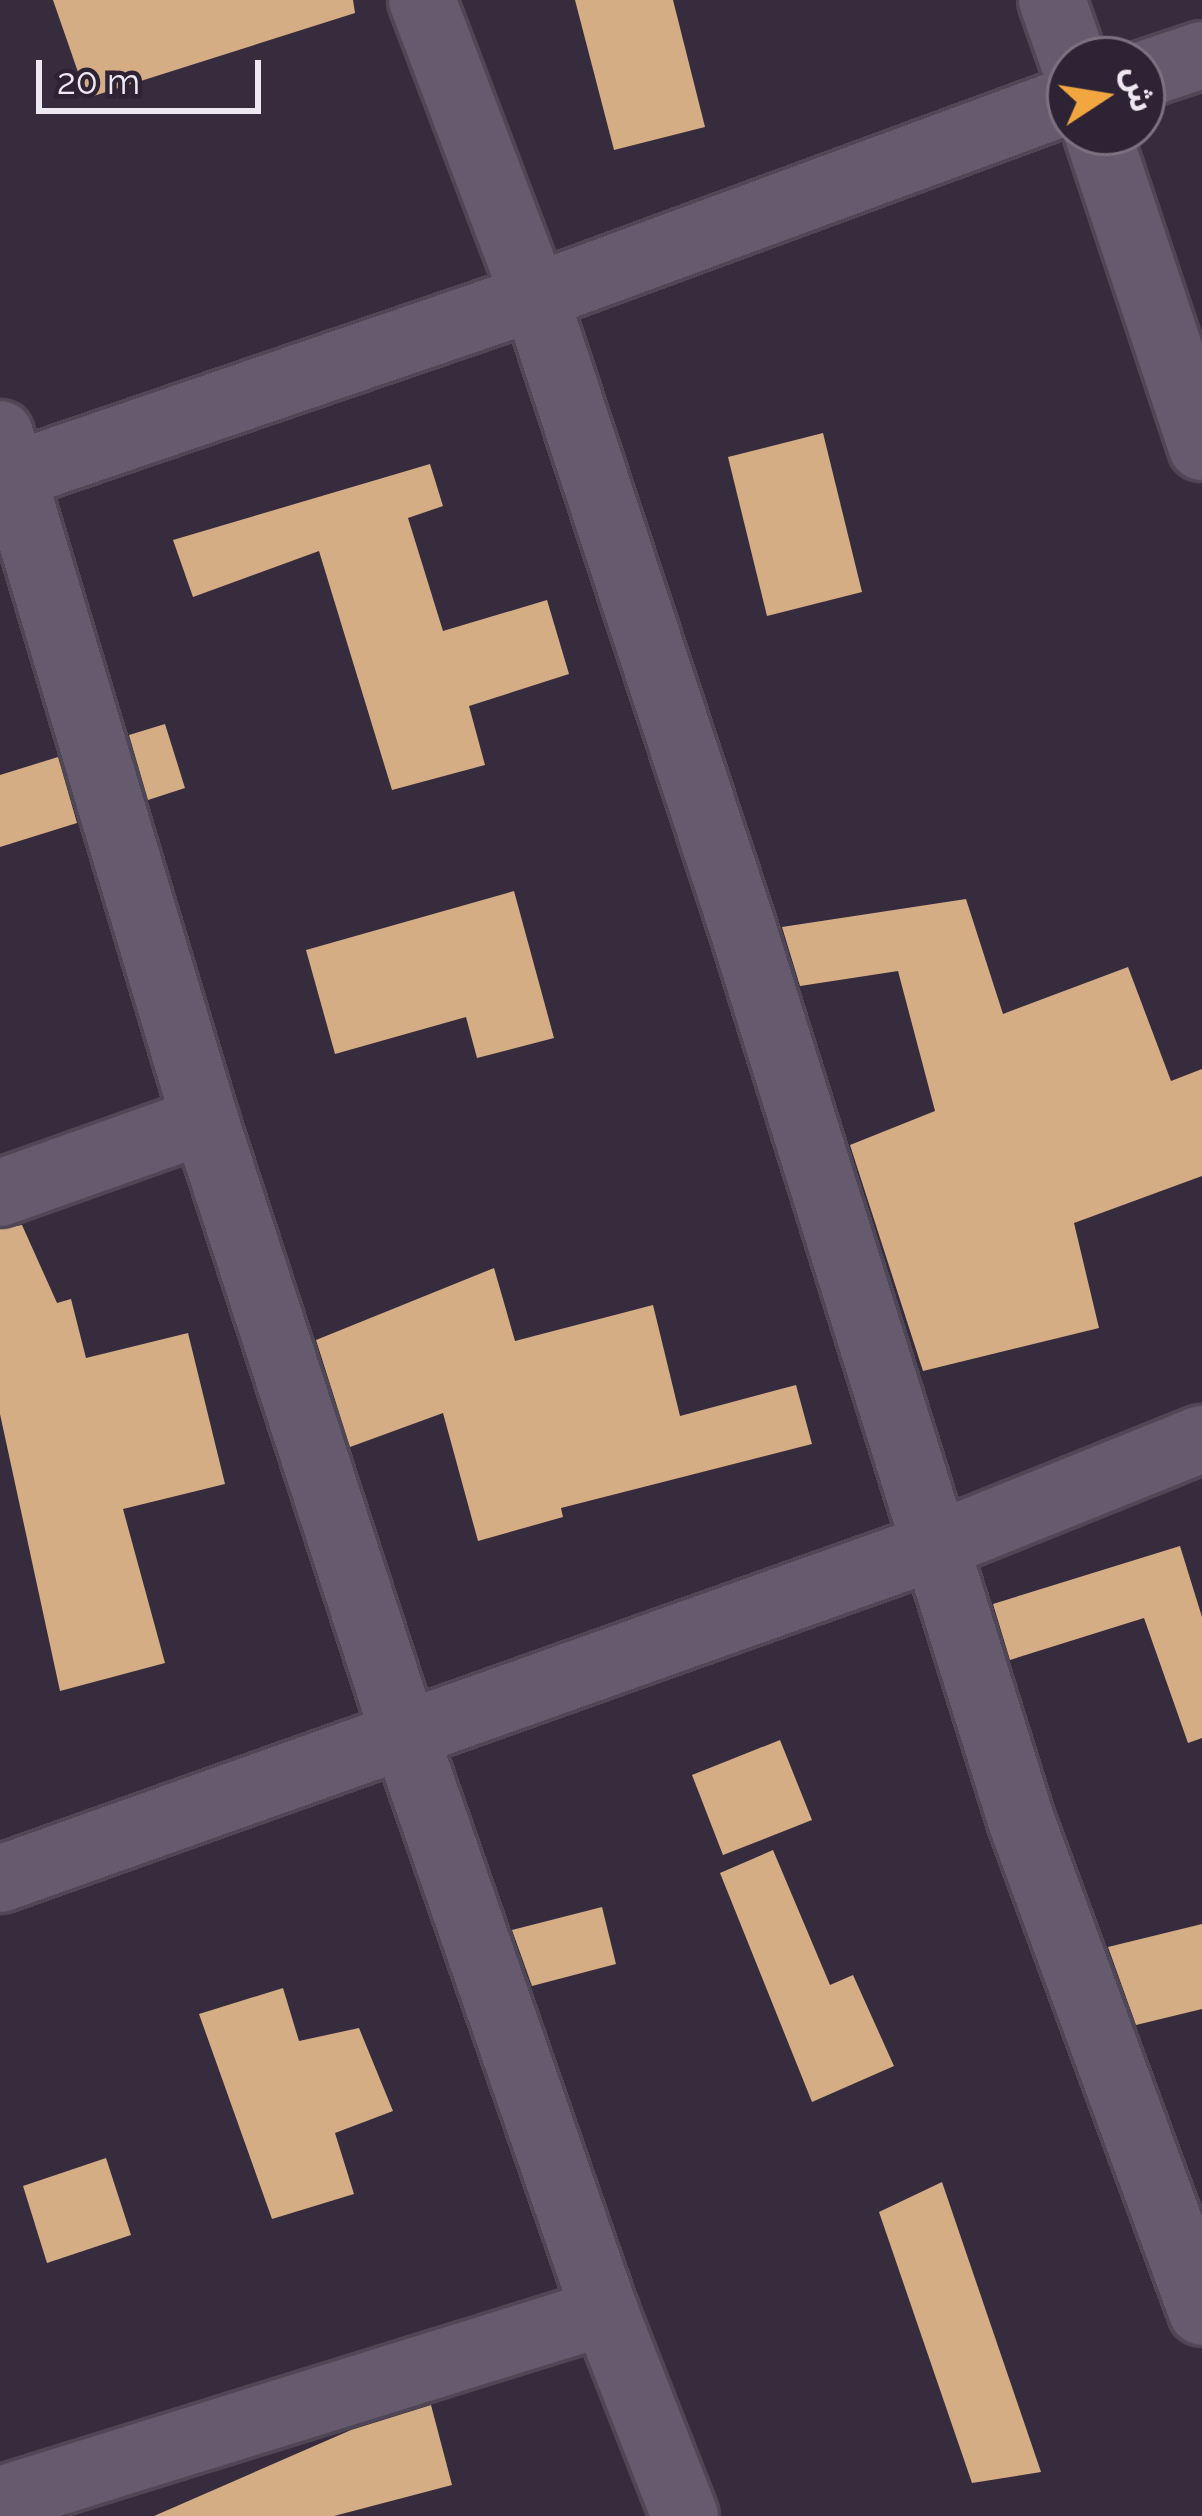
<!DOCTYPE html>
<meta charset="utf-8">
<style>
body{margin:0}
#map{position:relative;width:1202px;height:2516px;overflow:hidden;background:#372c3e;font-family:Raleway,"Noto Sans Arabic",sans-serif}
div>[style]{position:absolute}
.building>*{inset:0;background:#d5ad85}
.roads{filter:drop-shadow(3px 0 #504756) drop-shadow(-3px 0 #504756) drop-shadow(0 3px #504756) drop-shadow(0 -3px #504756)}
.minor>*{height:66px;margin:-33px;padding:0 33px;transform-origin:33px;border-radius:33px;background:#655a6e}
span{translate:-50% -50%;white-space:nowrap;text-align:center;line-height:1.15;-webkit-text-stroke:12px #2d2334;paint-order:stroke}
.north{position:absolute;left:1046px;top:36px;width:120px;height:120px;box-sizing:border-box;background:#2d2334;border:3px solid #7a7280;border-radius:50%;rotate:78deg;font-size:33px;font-weight:700;line-height:48px;text-align:center;color:#eee8f3}
.north::after{content:'';display:block;margin:auto;width:42px;height:54px;background:#f1a640;clip-path:polygon(50% 0,100% 100%,50% 72%,0 100%)}
.scale{position:absolute;left:36px;top:60px;width:225px;height:54px;box-sizing:border-box;border:6px solid #eee8f3;border-top:0;padding-left:15px;font-size:36px;line-height:42px;white-space:nowrap;color:#eee8f3;-webkit-text-stroke:9px #2d2334;paint-order:stroke}
</style>
<div id="map">
<div class="building">
<i style="clip-path:polygon(53px 0,353px 0,355px 13px,87px 98px)"></i>
<i style="clip-path:polygon(575px 0,673px 0,705px 127px,614px 150px)"></i>
<i style="clip-path:polygon(823px 433px,862px 592px,767px 616px,728px 457px)"></i>
<i style="clip-path:polygon(430px 464px,443px 506px,408px 518px,443px 631px,547px 600px,569px 674px,469px 706px,485px 765px,392px 790px,319px 551px,193px 597px,173px 540px)"></i>
<i style="clip-path:polygon(165px 724px,185px 788px,148px 800px,129px 735px)"></i>
<i style="clip-path:polygon(58px 757px,77px 823px,0 847px,0 775px)"></i>
<i style="clip-path:polygon(514px 891px,554px 1038px,477px 1058px,466px 1017px,335px 1054px,306px 950px)"></i>
<i style="clip-path:polygon(966px 899px,1003px 1014px,1128px 967px,1171px 1081px,1202px 1069px,1202px 1176px,1074px 1223px,1099px 1328px,923px 1371px,850px 1145px,935px 1111px,898px 971px,800px 986px,782px 927px)"></i>
<i style="clip-path:polygon(22px 1225px,57px 1303px,71px 1299px,86px 1358px,188px 1333px,225px 1484px,123px 1509px,165px 1663px,60px 1691px,0 1414px,0 1229px)"></i>
<i style="clip-path:polygon(494px 1268px,515px 1341px,653px 1305px,680px 1416px,796px 1385px,812px 1444px,561px 1508px,563px 1517px,478px 1541px,443px 1413px,350px 1447px,316px 1340px)"></i>
<i style="clip-path:polygon(1180px 1546px,1202px 1617px,1202px 1738px,1188px 1743px,1144px 1618px,1010px 1660px,993px 1604px)"></i>
<i style="clip-path:polygon(780px 1740px,812px 1820px,723px 1855px,692px 1775px)"></i>
<i style="clip-path:polygon(773px 1850px,830px 1985px,853px 1975px,894px 2066px,812px 2102px,720px 1873px)"></i>
<i style="clip-path:polygon(602px 1907px,616px 1964px,532px 1986px,512px 1930px)"></i>
<i style="clip-path:polygon(1202px 1924px,1202px 2009px,1136px 2025px,1108px 1947px)"></i>
<i style="clip-path:polygon(283px 1988px,299px 2041px,359px 2028px,393px 2111px,335px 2133px,354px 2194px,272px 2219px,199px 2014px)"></i>
<i style="clip-path:polygon(106px 2158px,131px 2235px,47px 2263px,23px 2186px)"></i>
<i style="clip-path:polygon(942px 2182px,1041px 2472px,972px 2483px,879px 2212px)"></i>
<i style="clip-path:polygon(431px 2405px,452px 2485px,334px 2516px,154px 2516px,351px 2430px)"></i>
</div>
<div class="roads">
<div class="minor">
<i style="left:422px;top:0;width:318px;rotate:69.2deg"></i>
<i style="left:535px;top:297px;width:665px;rotate:71.78deg"></i>
<i style="left:743px;top:929px;width:933px;rotate:72.67deg"></i>
<i style="left:1021px;top:1820px;width:524px;rotate:69.8deg"></i>
<i style="left:1052px;top:0;width:64px;rotate:70.7deg"></i>
<i style="left:1142px;top:75px;width:63px;rotate:-18.4deg"></i>
<i style="left:1097px;top:132px;width:332px;rotate:71.6deg"></i>
<i style="left:0;top:434px;width:716px;rotate:73.36deg"></i>
<i style="left:205px;top:1120px;width:644px;rotate:72.01deg"></i>
<i style="left:404px;top:1733px;width:613px;rotate:70.86deg"></i>
<i style="left:605px;top:2312px;width:219px;rotate:68.6deg"></i>
<i style="left:0;top:480px;width:565px;rotate:-18.88deg"></i>
<i style="left:535px;top:297px;width:570px;rotate:-20.21deg"></i>
<i style="left:0;top:1193px;width:218px;rotate:-19.6deg"></i>
<i style="left:0;top:1879px;width:990px;rotate:-19.59deg"></i>
<i style="left:933px;top:1547px;width:290px;rotate:-21.9deg"></i>
<i style="left:0;top:2500px;width:634px;rotate:-17.26deg"></i>
</div>
</div>
<div class="north">ش</div>
<div class="scale">20 m</div>
</div>
